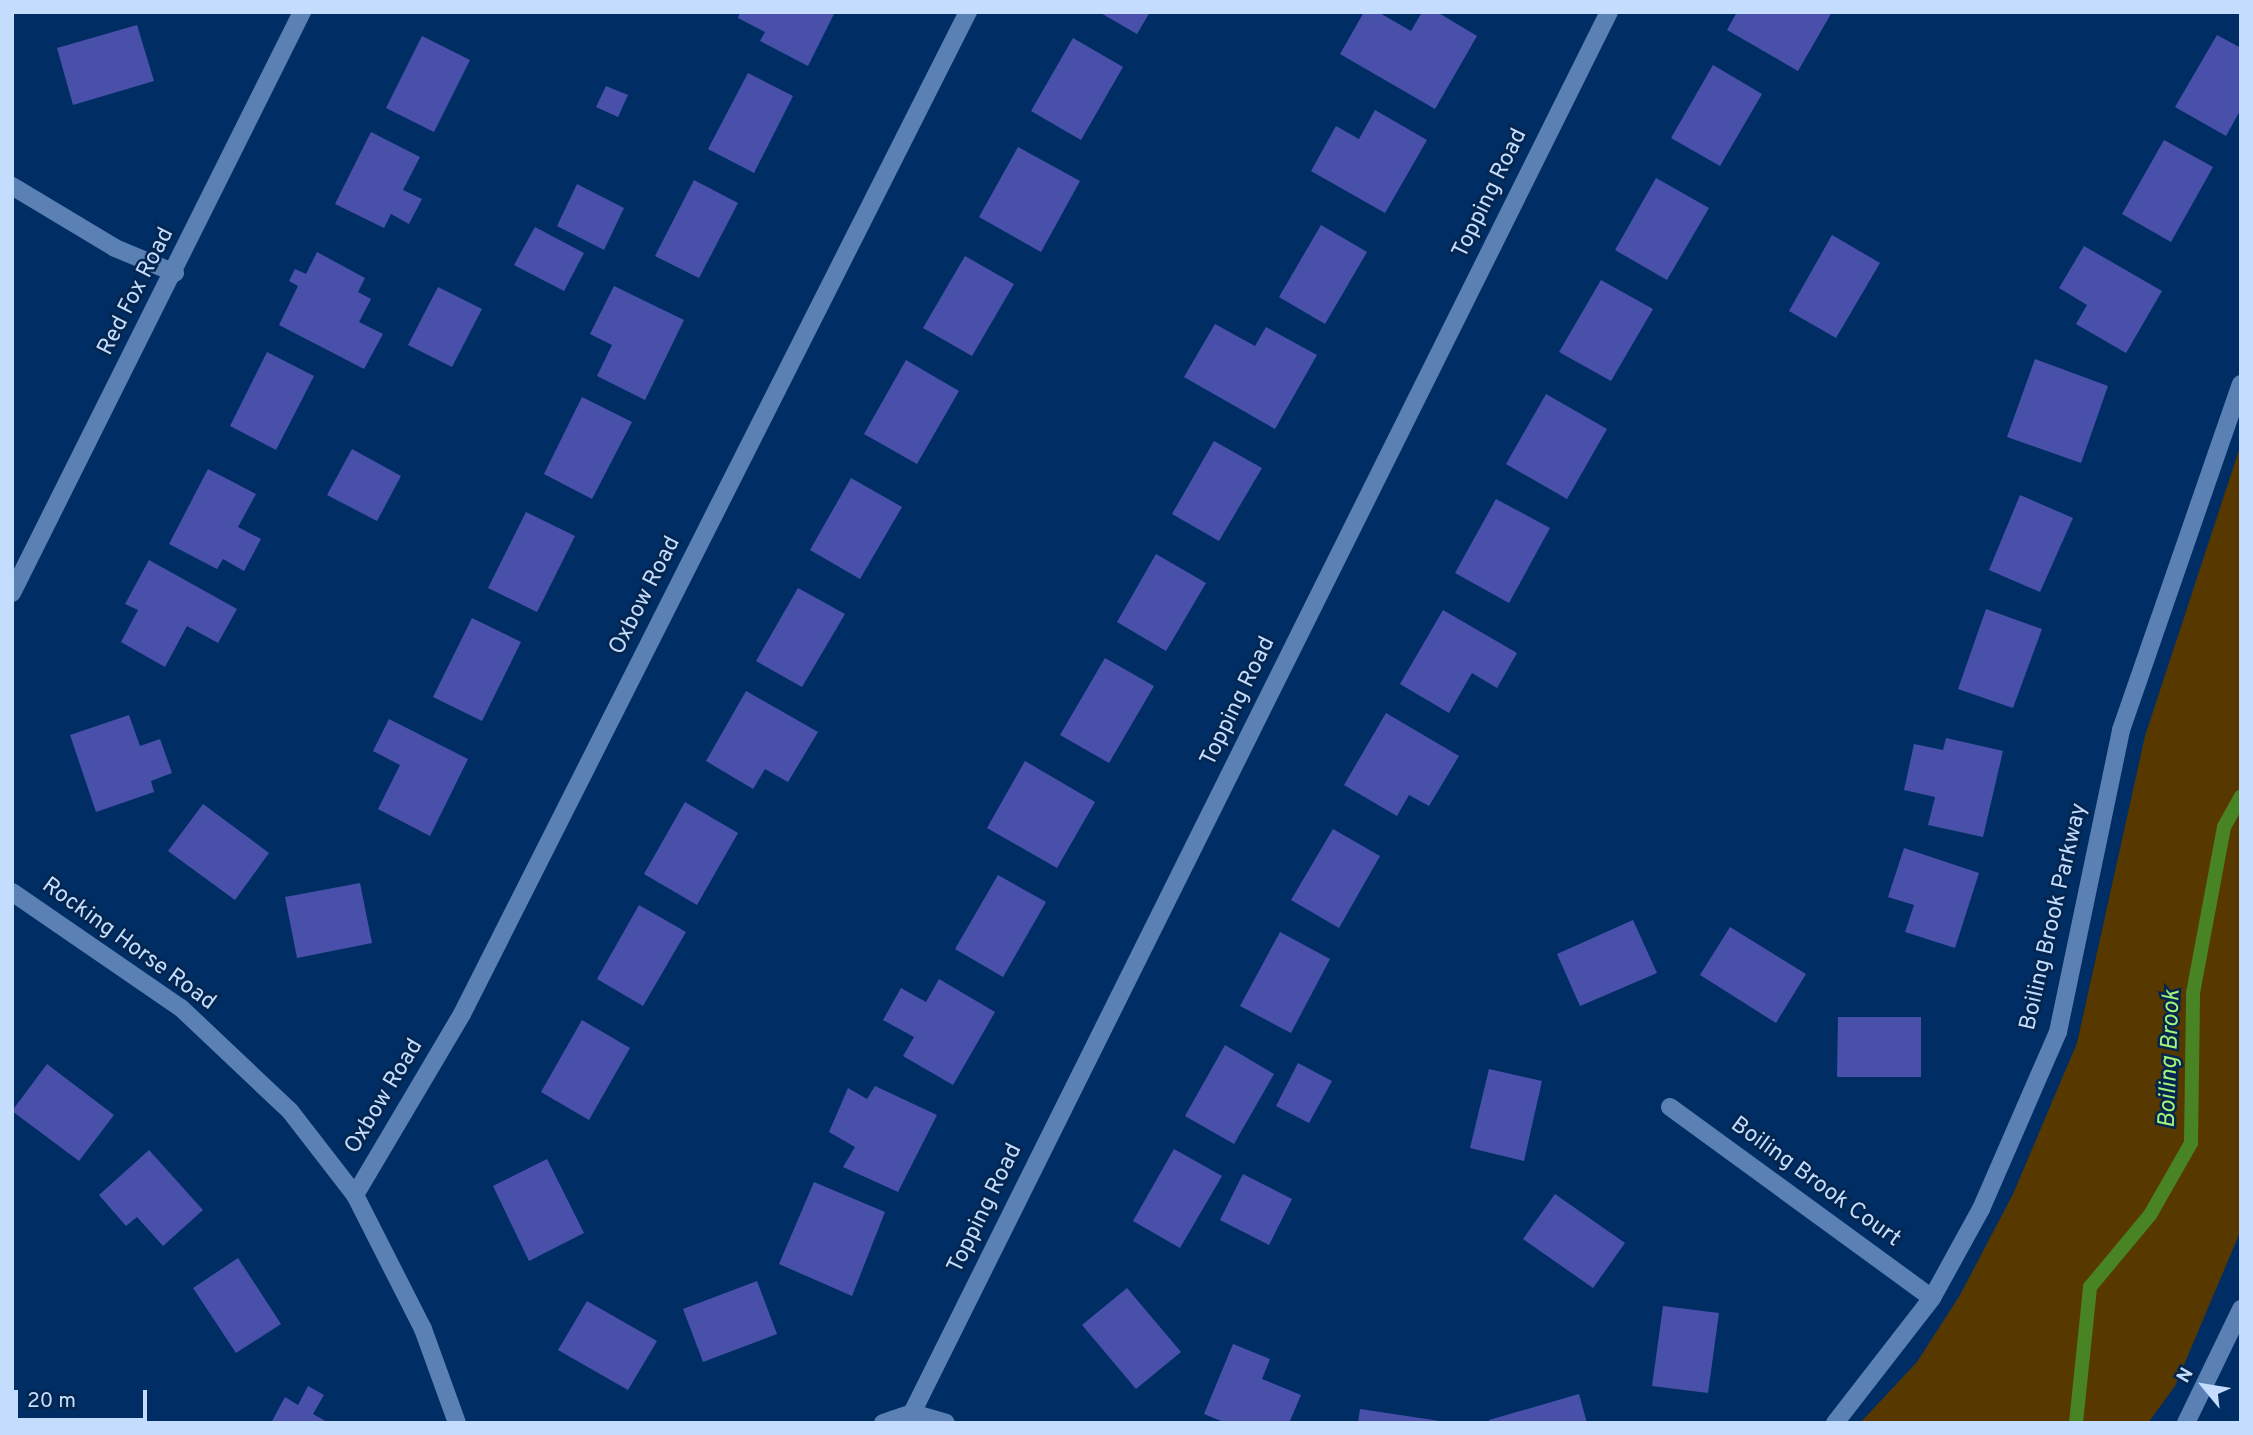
<!DOCTYPE html>
<style>
body{margin:0}
#map{position:relative;width:2253px;height:1435px;overflow:hidden;background:#002e64;font-family:Overpass,sans-serif}
div>[style]{position:absolute}
.green>*{inset:0;background:#573900}
.stream>*{height:14px;margin:-7px;padding:0 7px;transform-origin:7px;border-radius:7px;background:#488424}
.building>*{inset:0;background:#4950aa}
.minor>*{height:18px;margin:-9px;padding:0 9px;transform-origin:9px;border-radius:9px;background:#5a80b4}
span{translate:-50% -50%;white-space:nowrap;text-align:center;line-height:1.15;-webkit-text-stroke:5px #03254e;paint-order:stroke}
.street-label{font-size:23px;color:#c4dcfe}
.water-label{font-size:24px;color:#a3f37b;font-style:italic}
.frame{position:absolute;inset:0;border:14px solid #c4dcfe;pointer-events:none}
.north{position:absolute;left:2169px;top:1351px;width:70px;height:70px;-webkit-text-stroke:5px #03254e;paint-order:stroke;rotate:300deg;font-size:19px;font-weight:700;line-height:28px;text-align:center;color:#c4dcfe}
.north::after{content:'';display:block;margin:auto;width:24px;height:32px;background:#c4dcfe;clip-path:polygon(50% 0,100% 100%,50% 72%,0 100%)}
.scale{position:absolute;left:14px;top:1390px;width:133px;height:32px;box-sizing:border-box;border:4px solid #c4dcfe;border-top:0;padding-left:9px;font-size:21px;line-height:24px;white-space:nowrap;color:#c4dcfe;-webkit-text-stroke:5px #03254e;paint-order:stroke}
</style>
<div id="map">
<div class="green">
<i style="clip-path:polygon(2241px 444px,2241px 1230px,2175px 1386px,2148px 1423px,1860px 1423px,1917px 1362px,1960px 1295px,2013px 1194px,2077px 1043px,2145px 736px)"></i>
</div>
<div class="stream">
<i style="left:2076px;top:1423px;width:137px;rotate:-84.1deg"></i>
<i style="left:2090px;top:1287px;width:94px;rotate:-50.2deg"></i>
<i style="left:2150px;top:1215px;width:83px;rotate:-60.3deg"></i>
<i style="left:2191px;top:1143px;width:150px;rotate:-89.2deg"></i>
<i style="left:2193px;top:993px;width:169px;rotate:-79.4deg"></i>
<i style="left:2224px;top:827px;width:35px;rotate:-61deg"></i>
</div>
<div class="building">
<i style="clip-path:polygon(740px 12px,835px 12px,808px 66px,760px 41px,765px 32px,738px 18px)"></i>
<i style="clip-path:polygon(1099px 12px,1150px 12px,1137px 34px)"></i>
<i style="clip-path:polygon(1364px 12px,1378px 12px,1411px 31px,1422px 12px,1437px 12px,1477px 36px,1435px 109px,1340px 54px)"></i>
<i style="clip-path:polygon(1737px 12px,1832px 12px,1798px 71px,1727px 30px)"></i>
<i style="clip-path:polygon(137px 25px,154px 81px,73px 105px,57px 48px)"></i>
<i style="clip-path:polygon(2217px 35px,2241px 48px,2241px 109px,2226px 136px,2175px 107px)"></i>
<i style="clip-path:polygon(422px 36px,470px 60px,434px 132px,386px 108px)"></i>
<i style="clip-path:polygon(1073px 38px,1123px 67px,1081px 140px,1031px 111px)"></i>
<i style="clip-path:polygon(1713px 65px,1762px 94px,1720px 166px,1671px 138px)"></i>
<i style="clip-path:polygon(748px 73px,793px 96px,754px 173px,708px 149px)"></i>
<i style="clip-path:polygon(606px 86px,628px 95px,618px 117px,596px 107px)"></i>
<i style="clip-path:polygon(1375px 110px,1427px 140px,1385px 213px,1311px 171px,1336px 126px,1359px 139px)"></i>
<i style="clip-path:polygon(371px 132px,420px 157px,403px 190px,422px 199px,409px 224px,391px 214px,384px 228px,335px 204px)"></i>
<i style="clip-path:polygon(2164px 140px,2213px 167px,2171px 242px,2122px 214px)"></i>
<i style="clip-path:polygon(1018px 147px,1080px 181px,1041px 252px,979px 217px)"></i>
<i style="clip-path:polygon(1656px 178px,1709px 208px,1667px 280px,1615px 250px)"></i>
<i style="clip-path:polygon(694px 180px,738px 203px,699px 278px,655px 256px)"></i>
<i style="clip-path:polygon(577px 184px,624px 208px,604px 250px,557px 226px)"></i>
<i style="clip-path:polygon(1321px 225px,1367px 252px,1325px 324px,1279px 297px)"></i>
<i style="clip-path:polygon(535px 227px,584px 253px,564px 291px,514px 265px)"></i>
<i style="clip-path:polygon(1832px 235px,1880px 263px,1836px 338px,1789px 311px)"></i>
<i style="clip-path:polygon(2084px 246px,2162px 291px,2126px 353px,2076px 324px,2087px 305px,2059px 288px)"></i>
<i style="clip-path:polygon(317px 252px,365px 278px,358px 292px,371px 299px,359px 322px,383px 334px,364px 369px,279px 325px,298px 286px,289px 281px,295px 269px,306px 274px)"></i>
<i style="clip-path:polygon(965px 256px,1014px 284px,972px 356px,923px 328px)"></i>
<i style="clip-path:polygon(1601px 280px,1653px 309px,1611px 381px,1559px 352px)"></i>
<i style="clip-path:polygon(614px 286px,684px 320px,645px 400px,597px 376px,612px 345px,590px 334px)"></i>
<i style="clip-path:polygon(438px 287px,482px 309px,452px 367px,408px 345px)"></i>
<i style="clip-path:polygon(1215px 324px,1255px 346px,1266px 327px,1317px 355px,1275px 429px,1184px 377px)"></i>
<i style="clip-path:polygon(267px 352px,314px 376px,276px 450px,230px 426px)"></i>
<i style="clip-path:polygon(2035px 359px,2108px 386px,2081px 463px,2007px 437px)"></i>
<i style="clip-path:polygon(906px 360px,959px 391px,917px 464px,864px 434px)"></i>
<i style="clip-path:polygon(1546px 394px,1607px 429px,1567px 499px,1506px 464px)"></i>
<i style="clip-path:polygon(582px 397px,632px 422px,592px 499px,544px 474px)"></i>
<i style="clip-path:polygon(1214px 441px,1262px 468px,1219px 541px,1172px 514px)"></i>
<i style="clip-path:polygon(352px 449px,401px 476px,377px 521px,327px 495px)"></i>
<i style="clip-path:polygon(208px 469px,256px 494px,238px 527px,261px 539px,244px 571px,223px 559px,217px 569px,169px 544px)"></i>
<i style="clip-path:polygon(851px 478px,902px 507px,860px 579px,810px 550px)"></i>
<i style="clip-path:polygon(2020px 495px,2073px 518px,2040px 592px,1989px 570px)"></i>
<i style="clip-path:polygon(1496px 499px,1550px 528px,1509px 603px,1455px 573px)"></i>
<i style="clip-path:polygon(526px 512px,575px 536px,537px 612px,488px 588px)"></i>
<i style="clip-path:polygon(1156px 554px,1206px 583px,1166px 651px,1117px 622px)"></i>
<i style="clip-path:polygon(149px 560px,237px 609px,218px 643px,187px 626px,165px 667px,121px 642px,138px 610px,125px 604px)"></i>
<i style="clip-path:polygon(798px 588px,845px 614px,802px 687px,756px 661px)"></i>
<i style="clip-path:polygon(1986px 609px,2042px 629px,2013px 708px,1958px 689px)"></i>
<i style="clip-path:polygon(1443px 610px,1517px 653px,1497px 688px,1472px 673px,1449px 713px,1400px 684px)"></i>
<i style="clip-path:polygon(472px 618px,521px 642px,482px 721px,433px 697px)"></i>
<i style="clip-path:polygon(1105px 658px,1154px 686px,1109px 763px,1060px 735px)"></i>
<i style="clip-path:polygon(746px 691px,818px 732px,788px 782px,765px 769px,753px 789px,706px 761px)"></i>
<i style="clip-path:polygon(1386px 713px,1459px 756px,1429px 806px,1409px 795px,1397px 816px,1344px 785px)"></i>
<i style="clip-path:polygon(129px 715px,140px 746px,160px 739px,172px 773px,151px 781px,154px 792px,96px 812px,70px 735px)"></i>
<i style="clip-path:polygon(389px 719px,468px 759px,430px 836px,378px 809px,400px 765px,373px 751px)"></i>
<i style="clip-path:polygon(1946px 738px,2003px 751px,1983px 837px,1928px 825px,1935px 797px,1904px 790px,1914px 744px,1943px 750px)"></i>
<i style="clip-path:polygon(1025px 761px,1095px 802px,1057px 868px,987px 828px)"></i>
<i style="clip-path:polygon(685px 802px,738px 833px,697px 905px,644px 874px)"></i>
<i style="clip-path:polygon(203px 804px,269px 853px,235px 900px,168px 851px)"></i>
<i style="clip-path:polygon(1333px 829px,1380px 856px,1339px 928px,1291px 900px)"></i>
<i style="clip-path:polygon(1904px 848px,1979px 873px,1955px 948px,1905px 932px,1914px 905px,1888px 897px)"></i>
<i style="clip-path:polygon(998px 875px,1046px 902px,1003px 977px,955px 949px)"></i>
<i style="clip-path:polygon(360px 883px,372px 943px,297px 958px,285px 897px)"></i>
<i style="clip-path:polygon(639px 905px,686px 932px,643px 1006px,597px 979px)"></i>
<i style="clip-path:polygon(1633px 920px,1657px 973px,1580px 1006px,1557px 954px)"></i>
<i style="clip-path:polygon(1730px 927px,1806px 974px,1776px 1023px,1700px 975px)"></i>
<i style="clip-path:polygon(1280px 932px,1330px 959px,1291px 1033px,1240px 1006px)"></i>
<i style="clip-path:polygon(939px 979px,995px 1012px,953px 1085px,903px 1056px,914px 1037px,883px 1020px,901px 988px,926px 1002px)"></i>
<i style="clip-path:polygon(1838px 1017px,1921px 1017px,1921px 1077px,1837px 1077px)"></i>
<i style="clip-path:polygon(582px 1020px,630px 1048px,589px 1120px,541px 1092px)"></i>
<i style="clip-path:polygon(1225px 1045px,1274px 1074px,1234px 1144px,1185px 1116px)"></i>
<i style="clip-path:polygon(1298px 1063px,1332px 1081px,1309px 1123px,1276px 1106px)"></i>
<i style="clip-path:polygon(47px 1064px,114px 1115px,79px 1161px,12px 1111px)"></i>
<i style="clip-path:polygon(1489px 1069px,1542px 1081px,1524px 1161px,1470px 1148px)"></i>
<i style="clip-path:polygon(875px 1086px,937px 1115px,898px 1192px,843px 1167px,855px 1147px,829px 1132px,848px 1088px,867px 1099px)"></i>
<i style="clip-path:polygon(1174px 1149px,1222px 1176px,1180px 1248px,1133px 1221px)"></i>
<i style="clip-path:polygon(149px 1150px,203px 1210px,163px 1246px,137px 1217px,126px 1226px,99px 1195px)"></i>
<i style="clip-path:polygon(547px 1159px,584px 1233px,529px 1261px,493px 1186px)"></i>
<i style="clip-path:polygon(1243px 1174px,1292px 1199px,1269px 1245px,1220px 1220px)"></i>
<i style="clip-path:polygon(814px 1182px,885px 1212px,852px 1296px,779px 1264px)"></i>
<i style="clip-path:polygon(1555px 1194px,1625px 1243px,1593px 1288px,1523px 1239px)"></i>
<i style="clip-path:polygon(238px 1258px,281px 1324px,236px 1353px,193px 1288px)"></i>
<i style="clip-path:polygon(757px 1281px,777px 1334px,703px 1362px,683px 1309px)"></i>
<i style="clip-path:polygon(1127px 1288px,1181px 1352px,1136px 1389px,1082px 1325px)"></i>
<i style="clip-path:polygon(587px 1301px,657px 1341px,628px 1390px,558px 1350px)"></i>
<i style="clip-path:polygon(1663px 1306px,1719px 1313px,1708px 1393px,1652px 1386px)"></i>
<i style="clip-path:polygon(1233px 1344px,1270px 1359px,1262px 1379px,1301px 1395px,1289px 1423px,1226px 1423px,1204px 1414px)"></i>
<i style="clip-path:polygon(308px 1386px,324px 1395px,313px 1414px,329px 1423px,271px 1423px,285px 1397px,298px 1405px)"></i>
<i style="clip-path:polygon(1579px 1394px,1587px 1423px,1490px 1423px,1489px 1420px)"></i>
<i style="clip-path:polygon(1360px 1409px,1440px 1421px,1440px 1423px,1358px 1423px)"></i>
</div>
<div class="minor">
<i style="left:12px;top:186px;width:120px;rotate:31deg"></i>
<i style="left:115px;top:248px;width:65px;rotate:22.6deg"></i>
<i style="left:12px;top:593px;width:649px;rotate:-63.47deg"></i>
<i style="left:12px;top:892px;width:205px;rotate:34.5deg"></i>
<i style="left:181px;top:1008px;width:150px;rotate:43.4deg"></i>
<i style="left:290px;top:1111px;width:106px;rotate:52.3deg"></i>
<i style="left:355px;top:1195px;width:150px;rotate:63.1deg"></i>
<i style="left:423px;top:1329px;width:100px;rotate:70.1deg"></i>
<i style="left:1670px;top:1107px;width:324px;rotate:36.1deg"></i>
<i style="left:355px;top:1195px;width:210px;rotate:-59.4deg"></i>
<i style="left:462px;top:1014px;width:1123px;rotate:-63.21deg"></i>
<i style="left:912px;top:1413px;width:1565px;rotate:-63.55deg"></i>
<i style="left:883px;top:1423px;width:31px;rotate:-19deg"></i>
<i style="left:912px;top:1413px;width:35px;rotate:16deg"></i>
<i style="left:1835px;top:1423px;width:158px;rotate:-52.2deg"></i>
<i style="left:1932px;top:1298px;width:102px;rotate:-61.2deg"></i>
<i style="left:1981px;top:1209px;width:193px;rotate:-66.5deg"></i>
<i style="left:2058px;top:1032px;width:309px;rotate:-78.2deg"></i>
<i style="left:2121px;top:730px;width:366px;rotate:-70.9deg"></i>
<i style="left:2186px;top:1423px;width:127px;rotate:-64.2deg"></i>
</div>
<div class="street-label">
<span style="left:1491px;top:194px;rotate:-64deg">Topping Road</span>
<span style="left:137px;top:292px;rotate:-63deg">Red Fox Road</span>
<span style="left:646px;top:596px;rotate:-63deg">Oxbow Road</span>
<span style="left:1239px;top:702px;rotate:-64deg">Topping Road</span>
<span style="left:2055px;top:917px;rotate:-77deg">Boiling Brook Parkway</span>
<span style="left:128px;top:945px;rotate:36deg">Rocking Horse Road</span>
<span style="left:385px;top:1097px;rotate:-59deg">Oxbow Road</span>
<span style="left:1815px;top:1183px;rotate:36deg">Boiling Brook Court</span>
<span style="left:986px;top:1209px;rotate:-64deg">Topping Road</span>
</div>
<div class="water-label">
<span style="left:2171px;top:1059px;rotate:-88deg">Boiling Brook</span>
</div>
<div class="frame"></div>
<div class="north">N</div>
<div class="scale">20 m</div>
</div>
